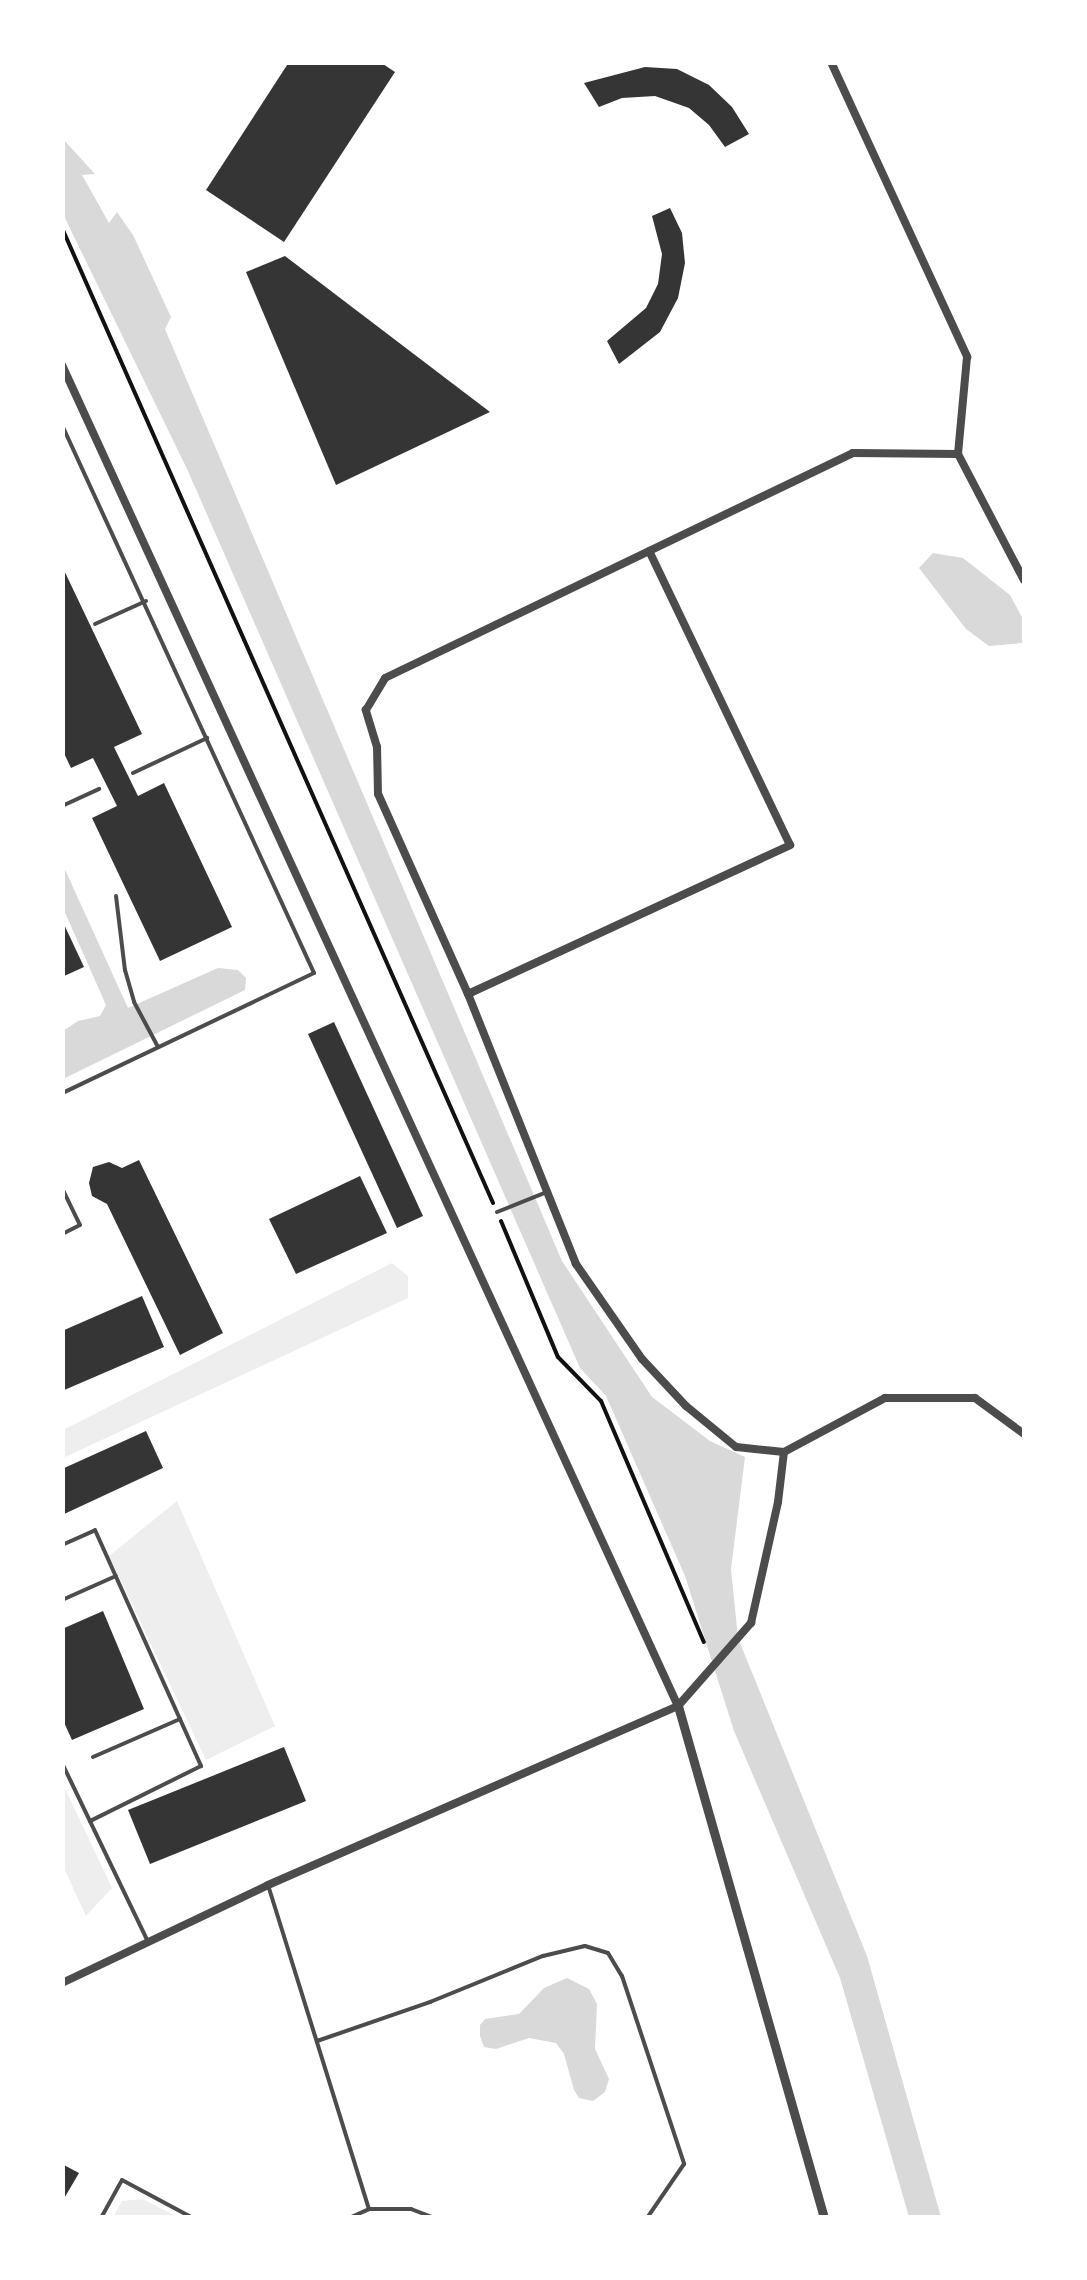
<!DOCTYPE html>
<style>
body{margin:0}
#map{position:relative;width:1087px;height:2280px;overflow:hidden;background:#fff;font-family:"Asap Condensed",sans-serif}
div>[style]{position:absolute}
.green>*{inset:0;background:#eee}
.water>*{inset:0;background:#d9d9d9}
.building>*{inset:0;background:#353535}
.path>*{height:4px;margin:-2px;padding:0 2px;transform-origin:2px;border-radius:2px;background:#111}
.service>*{height:4px;margin:-2px;padding:0 2px;transform-origin:2px;border-radius:2px;background:#4c4c4c}
.minor>*{height:8px;margin:-4px;padding:0 4px;transform-origin:4px;border-radius:4px;background:#4c4c4c}
.tertiary>*{height:9px;margin:-4.5px;padding:0 4.5px;transform-origin:4.5px;border-radius:4.5px;background:#4c4c4c}
span{translate:-50% -50%;white-space:nowrap;text-align:center;line-height:1.15;-webkit-text-stroke:8px #fff;paint-order:stroke}
.frame{position:absolute;inset:0;border:65px solid #fff;pointer-events:none}
</style>
<div id="map">
<div class="green">
<i style="clip-path:polygon(392px 1263px,408px 1276px,408px 1298px,63px 1458px,63px 1430px)"></i>
<i style="clip-path:polygon(177px 1501px,275px 1726px,206px 1760px,109px 1556px)"></i>
<i style="clip-path:polygon(63px 1784px,112px 1888px,86px 1916px,63px 1866px)"></i>
<i style="clip-path:polygon(143px 2199px,177px 2217px,113px 2217px,122px 2201px)"></i>
</div>
<div class="water">
<i style="clip-path:polygon(63px 139px,95px 174px,82px 175px,109px 223px,117px 212px,133px 235px,171px 317px,165px 329px,562px 1261px,652px 1397px,710px 1441px,745px 1457px,731px 1569px,738px 1638px,867px 1956px,941px 2217px,909px 2217px,840px 1978px,734px 1731px,685px 1576px,606px 1396px,580px 1368px,188px 471px,63px 214px)"></i>
<i style="clip-path:polygon(933px 553px,963px 558px,1010px 595px,1024px 621px,1023px 643px,989px 646px,966px 629px,919px 568px)"></i>
<i style="clip-path:polygon(62px 863px,128px 1008px,218px 968px,238px 970px,246px 978px,245px 990px,63px 1079px,63px 1031px,78px 1021px,100px 1016px,106px 1005px,63px 908px)"></i>
<i style="clip-path:polygon(567px 1978px,589px 1989px,597px 2004px,595px 2049px,609px 2079px,605px 2092px,593px 2101px,579px 2098px,574px 2090px,564px 2054px,556px 2043px,529px 2038px,496px 2049px,484px 2047px,480px 2036px,480px 2025px,485px 2019px,519px 2014px,544px 1988px)"></i>
</div>
<div class="building">
<i style="clip-path:polygon(289px 62px,380px 62px,395px 72px,284px 242px,206px 190px)"></i>
<i style="clip-path:polygon(645px 67px,677px 69px,709px 85px,732px 107px,749px 134px,725px 147px,709px 125px,689px 108px,655px 96px,622px 98px,599px 107px,584px 83px)"></i>
<i style="clip-path:polygon(670px 208px,682px 233px,685px 263px,678px 298px,660px 332px,619px 364px,607px 341px,646px 308px,658px 284px,662px 254px,652px 216px)"></i>
<i style="clip-path:polygon(285px 256px,490px 412px,336px 485px,246px 272px)"></i>
<i style="clip-path:polygon(62px 566px,142px 734px,114px 747px,138px 796px,164px 783px,232px 927px,160px 961px,92px 818px,117px 806px,93px 758px,71px 768px,62px 749px)"></i>
<i style="clip-path:polygon(62px 920px,84px 967px,62px 977px)"></i>
<i style="clip-path:polygon(334px 1022px,423px 1216px,397px 1228px,308px 1034px)"></i>
<i style="clip-path:polygon(139px 1160px,223px 1333px,180px 1355px,107px 1204px,92px 1196px,89px 1183px,93px 1167px,109px 1162px,122px 1168px)"></i>
<i style="clip-path:polygon(360px 1176px,387px 1233px,296px 1274px,269px 1219px)"></i>
<i style="clip-path:polygon(142px 1296px,164px 1347px,62px 1391px,62px 1331px)"></i>
<i style="clip-path:polygon(146px 1431px,163px 1468px,62px 1515px,62px 1469px)"></i>
<i style="clip-path:polygon(103px 1611px,144px 1709px,72px 1740px,62px 1718px,62px 1629px)"></i>
<i style="clip-path:polygon(284px 1747px,306px 1801px,150px 1864px,128px 1810px)"></i>
<i style="clip-path:polygon(62px 2164px,79px 2173px,62px 2202px)"></i>
</div>
<div class="path">
<i style="left:62px;top:228px;width:1066px;rotate:66.15deg"></i>
<i style="left:501px;top:1221px;width:147px;rotate:67.3deg"></i>
<i style="left:558px;top:1357px;width:62px;rotate:45.7deg"></i>
<i style="left:601px;top:1401px;width:262px;rotate:66.9deg"></i>
</div>
<div class="service">
<i style="left:62px;top:425px;width:603px;rotate:65.3deg"></i>
<i style="left:314px;top:973px;width:279px;rotate:154.5deg"></i>
<i style="left:95px;top:624px;width:56px;rotate:-24.3deg"></i>
<i style="left:133px;top:773px;width:82px;rotate:-25.3deg"></i>
<i style="left:62px;top:806px;width:41px;rotate:-24.7deg"></i>
<i style="left:116px;top:896px;width:75px;rotate:83.1deg"></i>
<i style="left:125px;top:970px;width:33px;rotate:74deg"></i>
<i style="left:134px;top:1002px;width:51px;rotate:61.9deg"></i>
<i style="left:62px;top:1188px;width:41px;rotate:64.1deg"></i>
<i style="left:80px;top:1225px;width:20px;rotate:153deg"></i>
<i style="left:497px;top:1212px;width:54px;rotate:-21.8deg"></i>
<i style="left:62px;top:1545px;width:36px;rotate:-24deg"></i>
<i style="left:95px;top:1530px;width:259px;rotate:65.8deg"></i>
<i style="left:201px;top:1766px;width:124px;rotate:153.6deg"></i>
<i style="left:62px;top:1600px;width:59px;rotate:-24deg"></i>
<i style="left:93px;top:1757px;width:95px;rotate:-23.6deg"></i>
<i style="left:62px;top:1763px;width:199px;rotate:64.3deg"></i>
<i style="left:268px;top:1885px;width:339px;rotate:72.7deg"></i>
<i style="left:317px;top:2041px;width:120px;rotate:-19deg"></i>
<i style="left:430px;top:2002px;width:122px;rotate:-22.2deg"></i>
<i style="left:543px;top:1956px;width:43px;rotate:-13.4deg"></i>
<i style="left:585px;top:1946px;width:24px;rotate:17deg"></i>
<i style="left:608px;top:1953px;width:27px;rotate:59deg"></i>
<i style="left:622px;top:1976px;width:198px;rotate:71.7deg"></i>
<i style="left:684px;top:2164px;width:65px;rotate:124.4deg"></i>
<i style="left:101px;top:2218px;width:43px;rotate:-61.1deg"></i>
<i style="left:122px;top:2180px;width:81px;rotate:28.2deg"></i>
<i style="left:349px;top:2218px;width:22px;rotate:-24deg"></i>
<i style="left:369px;top:2209px;width:42px"></i>
<i style="left:411px;top:2209px;width:26px;rotate:21deg"></i>
</div>
<div class="minor">
<i style="left:831px;top:62px;width:325px;rotate:65.2deg"></i>
<i style="left:967px;top:357px;width:97px;rotate:95.3deg"></i>
<i style="left:958px;top:454px;width:142px;rotate:62.4deg"></i>
<i style="left:62px;top:365px;width:1476px;rotate:65.33deg"></i>
<i style="left:468px;top:994px;width:355px;rotate:-24.8deg"></i>
<i style="left:790px;top:845px;width:326px;rotate:-115.6deg"></i>
<i style="left:784px;top:1452px;width:48px;rotate:-174.1deg"></i>
<i style="left:736px;top:1447px;width:65px;rotate:-140.6deg"></i>
<i style="left:686px;top:1406px;width:64px;rotate:-133.1deg"></i>
<i style="left:642px;top:1359px;width:116px;rotate:-124.8deg"></i>
<i style="left:576px;top:1264px;width:291px;rotate:-111.8deg"></i>
<i style="left:468px;top:994px;width:219px;rotate:-114.2deg"></i>
<i style="left:378px;top:794px;width:47px;rotate:-91.2deg"></i>
<i style="left:377px;top:747px;width:39px;rotate:-107deg"></i>
<i style="left:366px;top:710px;width:37px;rotate:-59deg"></i>
<i style="left:385px;top:678px;width:519px;rotate:-25.68deg"></i>
<i style="left:853px;top:453px;width:105px;rotate:0.5deg"></i>
<i style="left:62px;top:1983px;width:228px;rotate:-25.4deg"></i>
<i style="left:268px;top:1885px;width:447px;rotate:-23.6deg"></i>
<i style="left:678px;top:1706px;width:111px;rotate:-48.7deg"></i>
<i style="left:751px;top:1623px;width:124px;rotate:-77.4deg"></i>
<i style="left:778px;top:1502px;width:50px;rotate:-83.2deg"></i>
<i style="left:784px;top:1452px;width:115px;rotate:-28.1deg"></i>
<i style="left:885px;top:1398px;width:90px"></i>
<i style="left:975px;top:1398px;width:61px;rotate:36.3deg"></i>
</div>
<div class="tertiary">
<i style="left:678px;top:1706px;width:532px;rotate:74.08deg"></i>
</div>
<div class="frame"></div>
</div>
